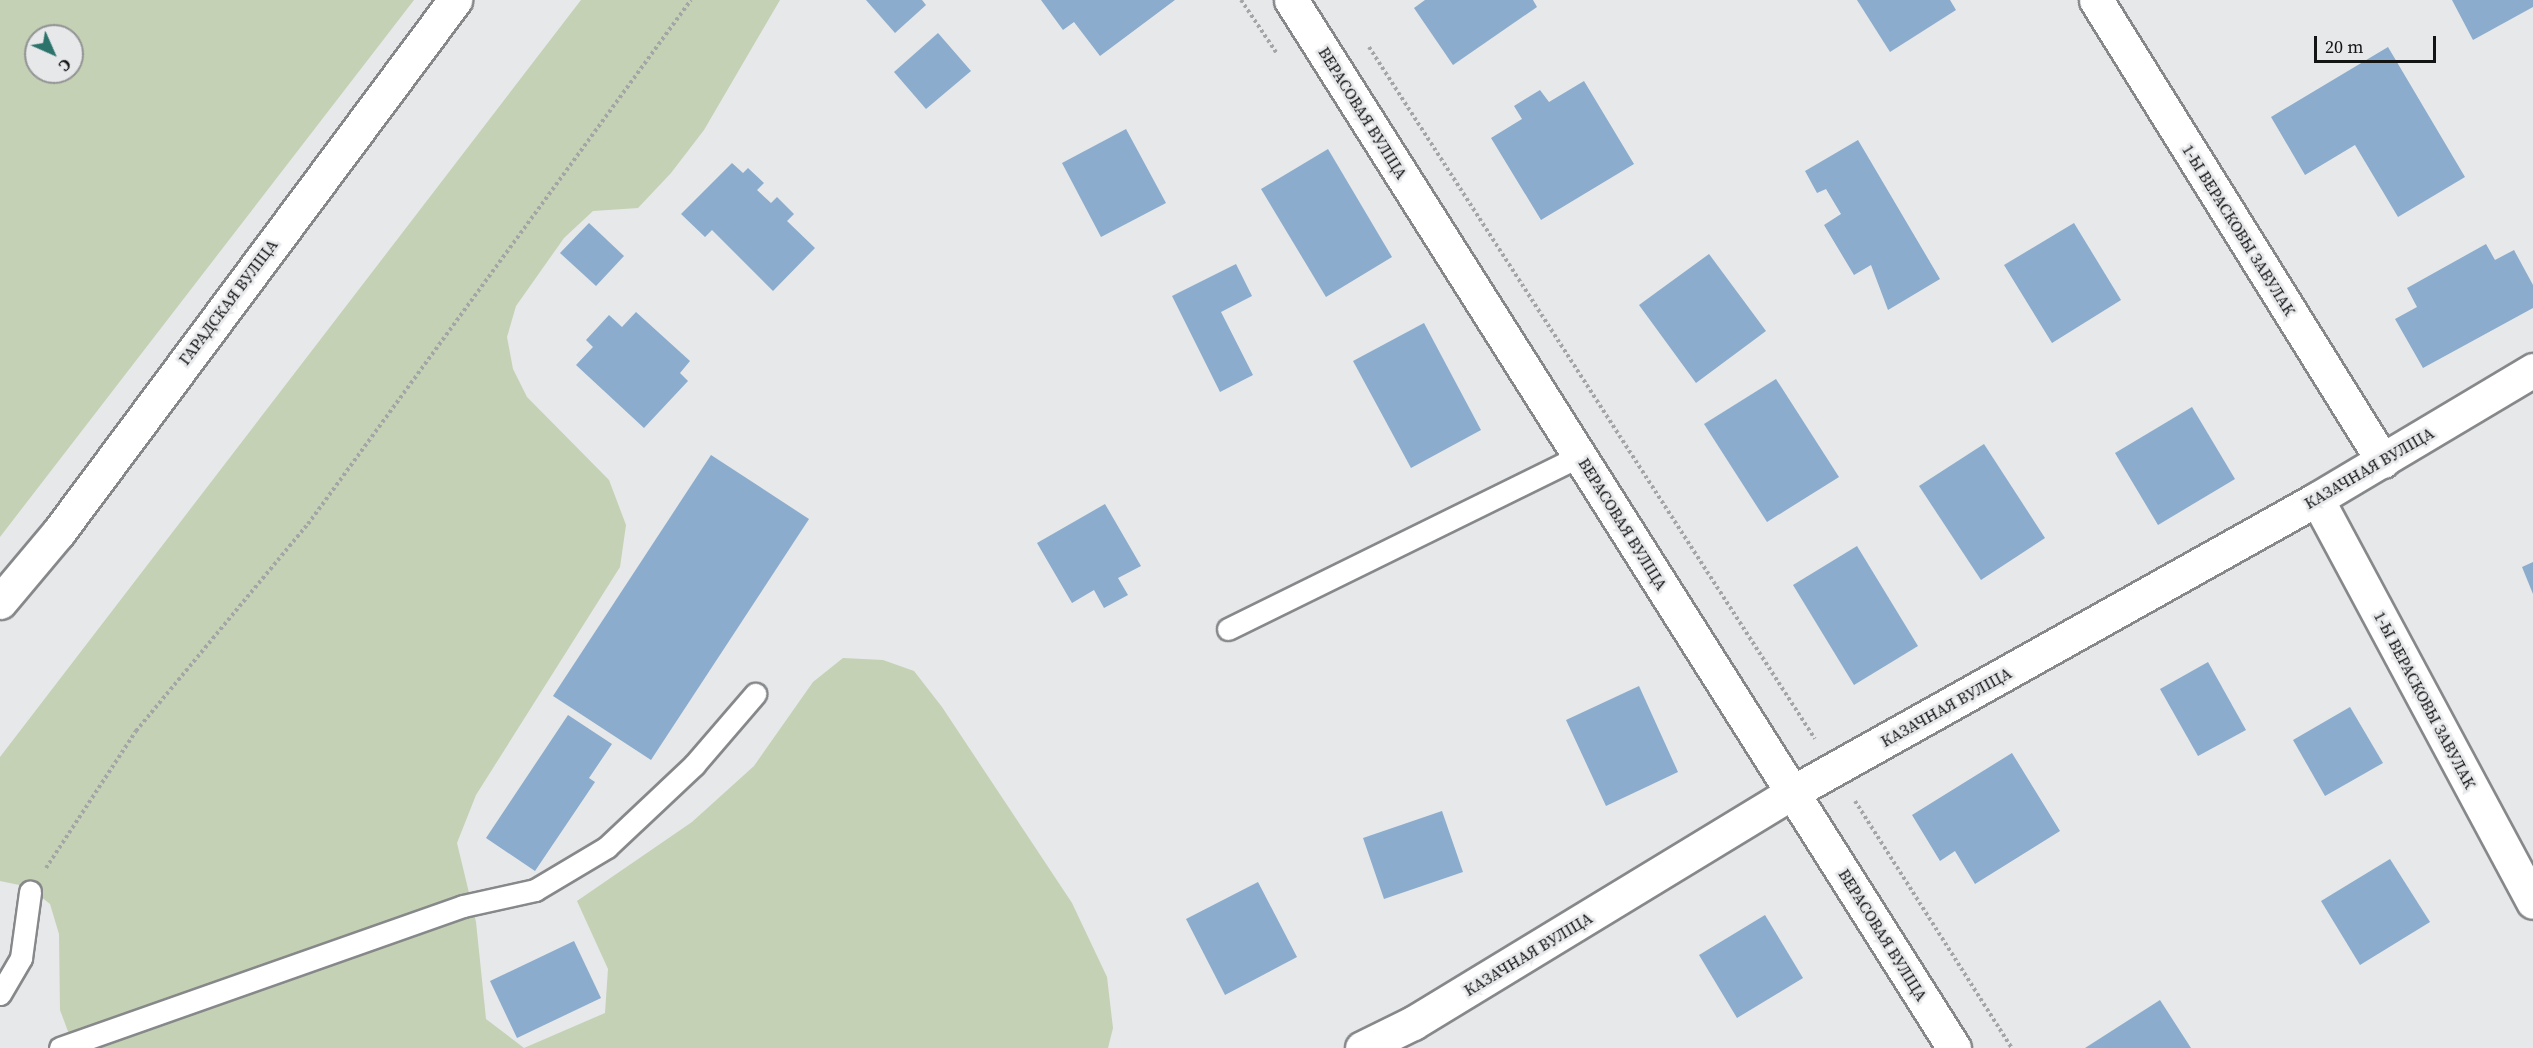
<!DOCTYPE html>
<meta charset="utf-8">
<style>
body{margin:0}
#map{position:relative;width:2533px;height:1048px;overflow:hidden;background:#e6e8ea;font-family:"Source Serif 4",serif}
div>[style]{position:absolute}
.green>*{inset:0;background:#c4d1b4}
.building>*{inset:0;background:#8baccd}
.path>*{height:4px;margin-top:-2px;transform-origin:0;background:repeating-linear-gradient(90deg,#a3a5a6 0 3px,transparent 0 6px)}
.roads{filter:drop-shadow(2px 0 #86888a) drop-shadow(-2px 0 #86888a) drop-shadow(0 2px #86888a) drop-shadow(0 -2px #86888a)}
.lane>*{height:21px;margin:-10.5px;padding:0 10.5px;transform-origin:10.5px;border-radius:10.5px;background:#fff}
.street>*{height:33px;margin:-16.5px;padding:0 16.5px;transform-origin:16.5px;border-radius:16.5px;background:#fff}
.secondary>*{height:33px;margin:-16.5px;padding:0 16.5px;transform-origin:16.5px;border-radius:16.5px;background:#fff}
span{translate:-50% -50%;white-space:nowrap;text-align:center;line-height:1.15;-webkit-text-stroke:5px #e6e8ea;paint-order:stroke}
.street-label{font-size:16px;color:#131414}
.north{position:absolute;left:24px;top:24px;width:60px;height:60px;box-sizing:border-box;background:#e6e8ea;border:2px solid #929394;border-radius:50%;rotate:135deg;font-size:16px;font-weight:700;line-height:24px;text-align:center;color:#131414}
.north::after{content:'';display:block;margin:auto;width:21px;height:27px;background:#2c736b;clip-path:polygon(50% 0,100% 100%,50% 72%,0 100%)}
.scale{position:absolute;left:2314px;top:36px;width:122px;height:27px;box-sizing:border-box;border:3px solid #131414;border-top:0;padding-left:8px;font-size:18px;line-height:21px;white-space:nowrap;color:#131414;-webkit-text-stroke:4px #e6e8ea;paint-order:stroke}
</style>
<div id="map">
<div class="green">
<i style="clip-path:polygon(evenodd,0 0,414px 0,0 537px,0 0,36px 36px,72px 36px,72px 72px,36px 72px,36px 36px)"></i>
<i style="clip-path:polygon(581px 0,780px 0,704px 130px,671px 173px,638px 208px,593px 211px,564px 238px,516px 306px,507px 337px,513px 369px,527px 397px,609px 480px,626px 525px,620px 567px,476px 795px,457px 843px,476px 922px,486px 1019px,524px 1048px,86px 1048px,69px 1034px,60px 1010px,59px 934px,50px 904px,29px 887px,0 881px,0 757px)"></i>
<i style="clip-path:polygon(843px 658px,883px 660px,914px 671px,942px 707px,1072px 903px,1107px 977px,1113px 1028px,1108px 1048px,524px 1048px,605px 1013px,608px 969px,577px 901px,692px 822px,754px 766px,813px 682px)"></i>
</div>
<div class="building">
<i style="clip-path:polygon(866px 0,922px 0,926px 5px,895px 33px)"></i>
<i style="clip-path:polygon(1041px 0,1175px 0,1100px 56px,1074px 22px,1063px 30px)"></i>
<i style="clip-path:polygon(1425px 0,1533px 0,1537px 7px,1453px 65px,1414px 8px)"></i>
<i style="clip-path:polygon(1857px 0,1950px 0,1956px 10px,1890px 52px)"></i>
<i style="clip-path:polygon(2452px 0,2533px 0,2533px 7px,2473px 40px)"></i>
<i style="clip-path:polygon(938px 33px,971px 71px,926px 109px,894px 72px)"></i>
<i style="clip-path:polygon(2388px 47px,2465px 177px,2398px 217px,2355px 145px,2305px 175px,2271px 117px)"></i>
<i style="clip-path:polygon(1584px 81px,1634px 164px,1541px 220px,1491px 138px,1522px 119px,1514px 106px,1540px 90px,1549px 102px)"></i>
<i style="clip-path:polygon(1126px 129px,1166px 203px,1101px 237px,1062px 163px)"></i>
<i style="clip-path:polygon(1858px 140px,1940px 279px,1888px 310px,1871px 265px,1854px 275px,1824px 225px,1841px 214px,1826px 189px,1817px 193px,1805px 171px)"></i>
<i style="clip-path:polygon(1328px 149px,1392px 257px,1326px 297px,1261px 189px)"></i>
<i style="clip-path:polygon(732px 163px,743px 173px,748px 168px,764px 183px,757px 190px,771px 203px,777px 197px,794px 214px,787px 221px,815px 248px,773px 291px,712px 230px,705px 237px,681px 214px)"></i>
<i style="clip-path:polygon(589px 223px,624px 256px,596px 286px,560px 253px)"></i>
<i style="clip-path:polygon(2074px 223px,2121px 300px,2052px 343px,2004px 265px)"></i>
<i style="clip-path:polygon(2486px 244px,2495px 260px,2514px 250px,2533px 285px,2533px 308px,2423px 368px,2395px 319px,2417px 307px,2407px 288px)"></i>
<i style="clip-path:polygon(1709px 254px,1766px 331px,1696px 383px,1639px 305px)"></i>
<i style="clip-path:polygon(1236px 264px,1252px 296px,1221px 312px,1253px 375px,1220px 392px,1172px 296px)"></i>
<i style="clip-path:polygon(636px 312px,690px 361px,680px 373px,688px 381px,644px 428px,576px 365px,593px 347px,586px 340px,609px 315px,622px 327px)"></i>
<i style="clip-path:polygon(1424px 323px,1481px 430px,1411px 468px,1353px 361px)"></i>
<i style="clip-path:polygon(1776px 379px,1839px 477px,1767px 522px,1704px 424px)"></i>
<i style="clip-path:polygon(2192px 407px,2235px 479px,2158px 525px,2115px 453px)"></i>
<i style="clip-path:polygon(1984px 444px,2045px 538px,1981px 580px,1919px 486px)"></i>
<i style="clip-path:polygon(711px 455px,809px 519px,651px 760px,553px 696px)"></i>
<i style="clip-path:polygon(1105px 504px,1141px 566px,1118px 578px,1128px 595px,1104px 608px,1094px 590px,1072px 603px,1037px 543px)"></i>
<i style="clip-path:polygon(1857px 546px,1918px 646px,1854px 685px,1793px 585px)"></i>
<i style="clip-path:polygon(2533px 562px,2533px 594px,2522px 567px)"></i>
<i style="clip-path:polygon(2208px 662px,2246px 730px,2198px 756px,2160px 689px)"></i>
<i style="clip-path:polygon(1639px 686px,1678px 772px,1606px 806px,1566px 720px)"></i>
<i style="clip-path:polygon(2350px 707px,2383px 763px,2325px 796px,2293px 740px)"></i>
<i style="clip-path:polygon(568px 715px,612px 744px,589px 778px,595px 782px,535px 871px,486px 838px)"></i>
<i style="clip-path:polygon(2012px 753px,2060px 831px,1975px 884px,1955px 851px,1940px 861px,1912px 815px)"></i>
<i style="clip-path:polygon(1442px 811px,1463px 872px,1384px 899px,1363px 838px)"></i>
<i style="clip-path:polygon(2390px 859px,2430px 922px,2360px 965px,2321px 901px)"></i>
<i style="clip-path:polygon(1258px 882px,1297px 957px,1225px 995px,1186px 919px)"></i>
<i style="clip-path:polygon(1765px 915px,1803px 978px,1737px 1018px,1699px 955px)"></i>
<i style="clip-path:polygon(574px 941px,601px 998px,517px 1038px,490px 981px)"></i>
<i style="clip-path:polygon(2160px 1000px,2191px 1048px,2085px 1048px)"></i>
</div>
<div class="path">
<i style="left:1241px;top:0;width:63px;rotate:56.1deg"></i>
<i style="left:1369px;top:47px;width:823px;rotate:57.2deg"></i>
<i style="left:1855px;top:801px;width:293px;rotate:57.6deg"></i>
<i style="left:46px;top:868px;width:164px;rotate:-56.7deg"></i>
<i style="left:136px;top:731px;width:269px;rotate:-50.3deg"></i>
<i style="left:308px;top:524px;width:649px;rotate:-53.84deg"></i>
</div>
<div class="roads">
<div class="lane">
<i style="left:1228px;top:629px;width:391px;rotate:-26.2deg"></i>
<i style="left:0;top:994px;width:42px;rotate:-59.7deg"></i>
<i style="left:21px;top:958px;width:67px;rotate:-82.2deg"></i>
<i style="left:60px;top:1048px;width:427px;rotate:-19.4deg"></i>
<i style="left:463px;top:906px;width:74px;rotate:-12.5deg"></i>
<i style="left:535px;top:890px;width:84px;rotate:-30.8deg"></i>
<i style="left:607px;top:847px;width:120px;rotate:-43.3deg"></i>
<i style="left:694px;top:765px;width:94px;rotate:-49.3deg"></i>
</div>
<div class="street">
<i style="left:2096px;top:0;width:543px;rotate:58.1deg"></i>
<i style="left:2317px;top:499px;width:457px;rotate:61.8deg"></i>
<i style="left:1362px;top:1048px;width:57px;rotate:-26.1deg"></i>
<i style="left:1413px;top:1023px;width:445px;rotate:-31.3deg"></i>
<i style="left:1793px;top:792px;width:600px;rotate:-29.21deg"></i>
<i style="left:2317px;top:499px;width:252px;rotate:-30.8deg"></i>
</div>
<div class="secondary">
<i style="left:1291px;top:0;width:1240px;rotate:57.68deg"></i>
<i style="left:0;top:602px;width:90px;rotate:-50deg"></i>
<i style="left:58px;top:533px;width:665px;rotate:-53.32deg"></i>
</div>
</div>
<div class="street-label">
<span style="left:1363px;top:113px;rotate:58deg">ВЕРАСОВАЯ ВУЛІЦА</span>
<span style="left:2239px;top:230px;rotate:58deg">1-Ы ВЕРАСКОВЫ ЗАВУЛАК</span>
<span style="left:228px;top:302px;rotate:-53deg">ГАРАДСКАЯ ВУЛІЦА</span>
<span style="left:2369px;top:468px;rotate:-30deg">КАЗАЧНАЯ ВУЛІЦА</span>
<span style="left:1623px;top:524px;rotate:58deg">ВЕРАСОВАЯ ВУЛІЦА</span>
<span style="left:2425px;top:700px;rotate:62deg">1-Ы ВЕРАСКОВЫ ЗАВУЛАК</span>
<span style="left:1946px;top:707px;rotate:-29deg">КАЗАЧНАЯ ВУЛІЦА</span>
<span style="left:1883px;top:935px;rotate:58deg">ВЕРАСОВАЯ ВУЛІЦА</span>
<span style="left:1528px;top:954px;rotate:-31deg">КАЗАЧНАЯ ВУЛІЦА</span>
</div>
<div class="north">С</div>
<div class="scale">20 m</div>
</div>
